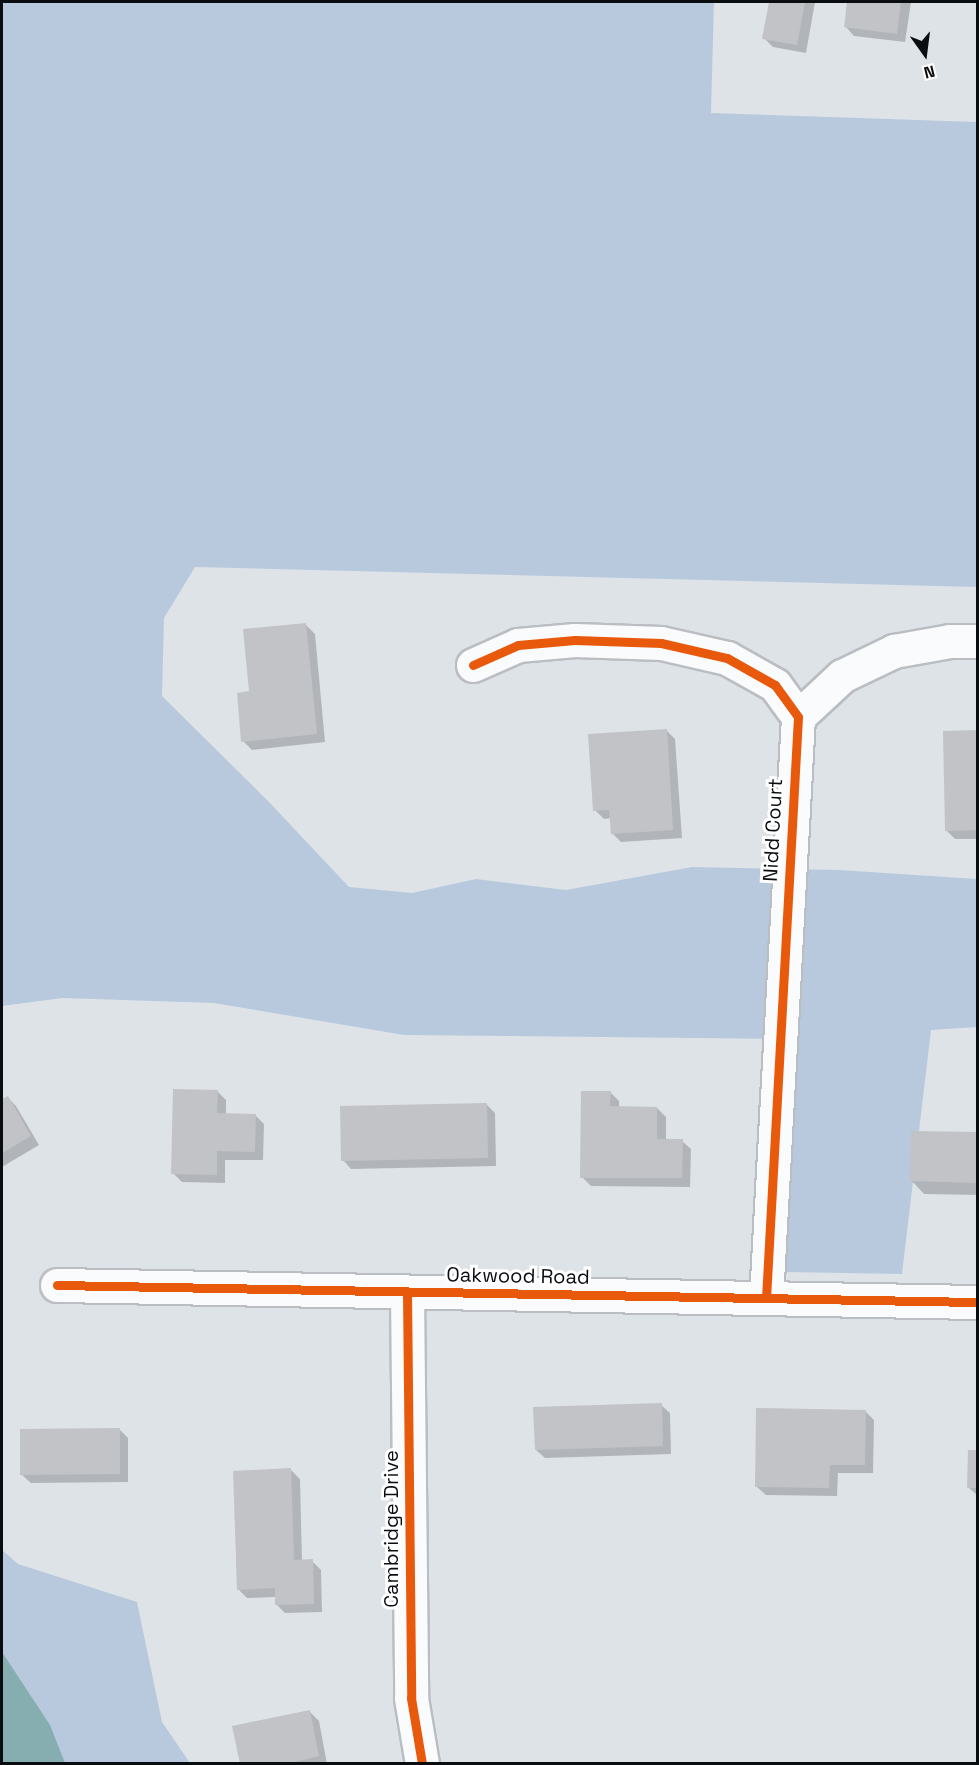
<!DOCTYPE html>
<style>
body{margin:0}
#map{position:relative;width:979px;height:1765px;overflow:hidden;background:#dee3e8;font-family:"Space Grotesk",sans-serif}
div>[style]{position:absolute}
.forest>*{inset:0;background:#b8c9de}
.water>*{inset:0;background:#86aeb1}
.shadow>*{inset:0;background:#0003}
.building>*{inset:0;background:#c1c3c7}
.roads{filter:drop-shadow(2px 0 #babec2) drop-shadow(-2px 0 #babec2) drop-shadow(0 2px #babec2) drop-shadow(0 -2px #babec2)}
.minor>*{height:33px;margin:-16.5px;padding:0 16.5px;transform-origin:16.5px;border-radius:16.5px;background:#fafbfc}
.cycleway>*{height:9px;margin:-4.5px;padding:0 4.5px;transform-origin:4.5px;border-radius:4.5px;background:#e8590c}
span{translate:-50% -50%;white-space:nowrap;text-align:center;line-height:1.15;-webkit-text-stroke:6px #fff;paint-order:stroke}
.street-label{font-size:20px;color:#0a0d10}
.frame{position:absolute;inset:0;border:3px solid #0a0d10;pointer-events:none}
.north{position:absolute;left:895px;top:24px;width:60px;height:60px;-webkit-text-stroke:4px #fff;paint-order:stroke;rotate:166deg;font-size:16px;font-weight:700;line-height:24px;text-align:center;color:#0a0d10}
.north::after{content:'';display:block;margin:auto;width:21px;height:27px;background:#0a0d10;clip-path:polygon(50% 0,100% 100%,50% 72%,0 100%)}
</style>
<div id="map">
<div class="forest">
<i style="clip-path:polygon(2px 2px,714px 2px,711px 113px,977px 122px,977px 587px,195px 567px,164px 618px,162px 696px,269px 802px,349px 887px,412px 893px,476px 879px,566px 890px,692px 867px,839px 870px,977px 879px,977px 1027px,931px 1030px,902px 1274px,786px 1272px,795px 1039px,404px 1035px,214px 1003px,62px 998px,2px 1006px)"></i>
<i style="clip-path:polygon(2px 1550px,18px 1564px,137px 1602px,162px 1722px,190px 1763px,2px 1763px)"></i>
</div>
<div class="water">
<i style="clip-path:polygon(2px 1652px,50px 1725px,65px 1763px,2px 1763px)"></i>
</div>
<div class="shadow">
<i style="clip-path:polygon(771px 2px,815px 2px,806px 53px,773px 47px,764px 38px)"></i>
<i style="clip-path:polygon(849px 2px,911px 2px,905px 42px,854px 36px,846px 27px)"></i>
<i style="clip-path:polygon(306px 625px,315px 634px,325px 742px,252px 750px,243px 741px,251px 693px)"></i>
<i style="clip-path:polygon(666px 730px,675px 739px,682px 838px,621px 842px,612px 833px,611px 818px,604px 819px,595px 810px)"></i>
<i style="clip-path:polygon(978px 731px,978px 839px,955px 839px,946px 830px)"></i>
<i style="clip-path:polygon(217px 1091px,226px 1100px,226px 1115px,255px 1115px,264px 1124px,263px 1160px,225px 1160px,225px 1183px,182px 1182px,173px 1173px)"></i>
<i style="clip-path:polygon(610px 1092px,619px 1101px,619px 1108px,657px 1108px,666px 1117px,666px 1141px,682px 1141px,691px 1149px,690px 1187px,591px 1186px,582px 1177px)"></i>
<i style="clip-path:polygon(7px 1097px,16px 1106px,39px 1145px,2px 1167px,2px 1101px)"></i>
<i style="clip-path:polygon(486px 1104px,495px 1113px,496px 1166px,351px 1169px,343px 1160px)"></i>
<i style="clip-path:polygon(978px 1134px,978px 1195px,924px 1194px,911px 1180px)"></i>
<i style="clip-path:polygon(661px 1405px,670px 1413px,671px 1454px,545px 1458px,536px 1450px)"></i>
<i style="clip-path:polygon(865px 1411px,874px 1420px,873px 1473px,838px 1473px,837px 1496px,766px 1495px,757px 1487px)"></i>
<i style="clip-path:polygon(119px 1429px,128px 1438px,128px 1482px,31px 1483px,22px 1475px)"></i>
<i style="clip-path:polygon(978px 1452px,978px 1496px,969px 1488px)"></i>
<i style="clip-path:polygon(291px 1470px,300px 1479px,302px 1561px,312px 1561px,321px 1570px,322px 1612px,285px 1613px,277px 1605px,276px 1597px,247px 1598px,238px 1589px)"></i>
<i style="clip-path:polygon(310px 1712px,319px 1721px,327px 1764px,241px 1764px)"></i>
</div>
<div class="building">
<i style="clip-path:polygon(769px 2px,805px 2px,797px 45px,762px 39px)"></i>
<i style="clip-path:polygon(847px 2px,901px 2px,897px 34px,844px 27px)"></i>
<i style="clip-path:polygon(306px 623px,317px 734px,241px 742px,237px 693px,249px 691px,243px 629px)"></i>
<i style="clip-path:polygon(667px 729px,673px 830px,611px 834px,609px 810px,593px 811px,588px 734px)"></i>
<i style="clip-path:polygon(978px 730px,978px 830px,945px 831px,943px 731px)"></i>
<i style="clip-path:polygon(173px 1089px,218px 1090px,217px 1113px,256px 1114px,255px 1152px,217px 1151px,217px 1175px,171px 1174px)"></i>
<i style="clip-path:polygon(581px 1091px,611px 1091px,610px 1106px,657px 1107px,657px 1139px,683px 1139px,682px 1178px,580px 1178px)"></i>
<i style="clip-path:polygon(8px 1096px,31px 1136px,2px 1153px,2px 1099px)"></i>
<i style="clip-path:polygon(487px 1103px,488px 1158px,341px 1161px,340px 1106px)"></i>
<i style="clip-path:polygon(911px 1131px,978px 1132px,978px 1183px,910px 1181px)"></i>
<i style="clip-path:polygon(662px 1403px,663px 1446px,535px 1450px,533px 1407px)"></i>
<i style="clip-path:polygon(756px 1408px,866px 1410px,865px 1465px,830px 1465px,829px 1488px,755px 1487px)"></i>
<i style="clip-path:polygon(120px 1428px,120px 1474px,20px 1475px,20px 1429px)"></i>
<i style="clip-path:polygon(968px 1450px,978px 1450px,978px 1488px,967px 1488px)"></i>
<i style="clip-path:polygon(291px 1468px,294px 1560px,313px 1559px,314px 1604px,275px 1605px,275px 1588px,237px 1590px,233px 1471px)"></i>
<i style="clip-path:polygon(310px 1710px,319px 1756px,287px 1764px,240px 1764px,232px 1726px)"></i>
</div>
<div class="roads">
<div class="minor">
<i style="left:473px;top:665px;width:49px;rotate:-24deg"></i>
<i style="left:518px;top:645px;width:57px;rotate:-5deg"></i>
<i style="left:575px;top:640px;width:86px;rotate:2deg"></i>
<i style="left:661px;top:643px;width:68px;rotate:12.8deg"></i>
<i style="left:727px;top:658px;width:55px;rotate:29.4deg"></i>
<i style="left:775px;top:685px;width:39px;rotate:54deg"></i>
<i style="left:798px;top:717px;width:582px;rotate:93.15deg"></i>
<i style="left:798px;top:717px;width:60px;rotate:-43deg"></i>
<i style="left:842px;top:676px;width:58px;rotate:-25.7deg"></i>
<i style="left:894px;top:651px;width:57px;rotate:-10.1deg"></i>
<i style="left:950px;top:641px;width:28px"></i>
<i style="left:57px;top:1285px;width:921px;rotate:1.06deg"></i>
<i style="left:407px;top:1292px;width:406px;rotate:89.4deg"></i>
<i style="left:411px;top:1698px;width:67px;rotate:80.5deg"></i>
</div>
</div>
<div class="cycleway">
<i style="left:473px;top:665px;width:49px;rotate:-24deg"></i>
<i style="left:518px;top:645px;width:57px;rotate:-5deg"></i>
<i style="left:575px;top:640px;width:86px;rotate:2deg"></i>
<i style="left:661px;top:643px;width:68px;rotate:12.8deg"></i>
<i style="left:727px;top:658px;width:55px;rotate:29.4deg"></i>
<i style="left:775px;top:685px;width:39px;rotate:54deg"></i>
<i style="left:798px;top:717px;width:582px;rotate:93.15deg"></i>
<i style="left:57px;top:1285px;width:921px;rotate:1.06deg"></i>
<i style="left:407px;top:1292px;width:406px;rotate:89.4deg"></i>
<i style="left:411px;top:1698px;width:67px;rotate:80.5deg"></i>
</div>
<div class="street-label">
<span style="left:773px;top:830px;rotate:-87deg">Nidd Court</span>
<span style="left:518px;top:1276px;rotate:1deg">Oakwood Road</span>
<span style="left:391px;top:1529px;rotate:-90deg">Cambridge Drive</span>
</div>
<div class="frame"></div>
<div class="north">N</div>
</div>
